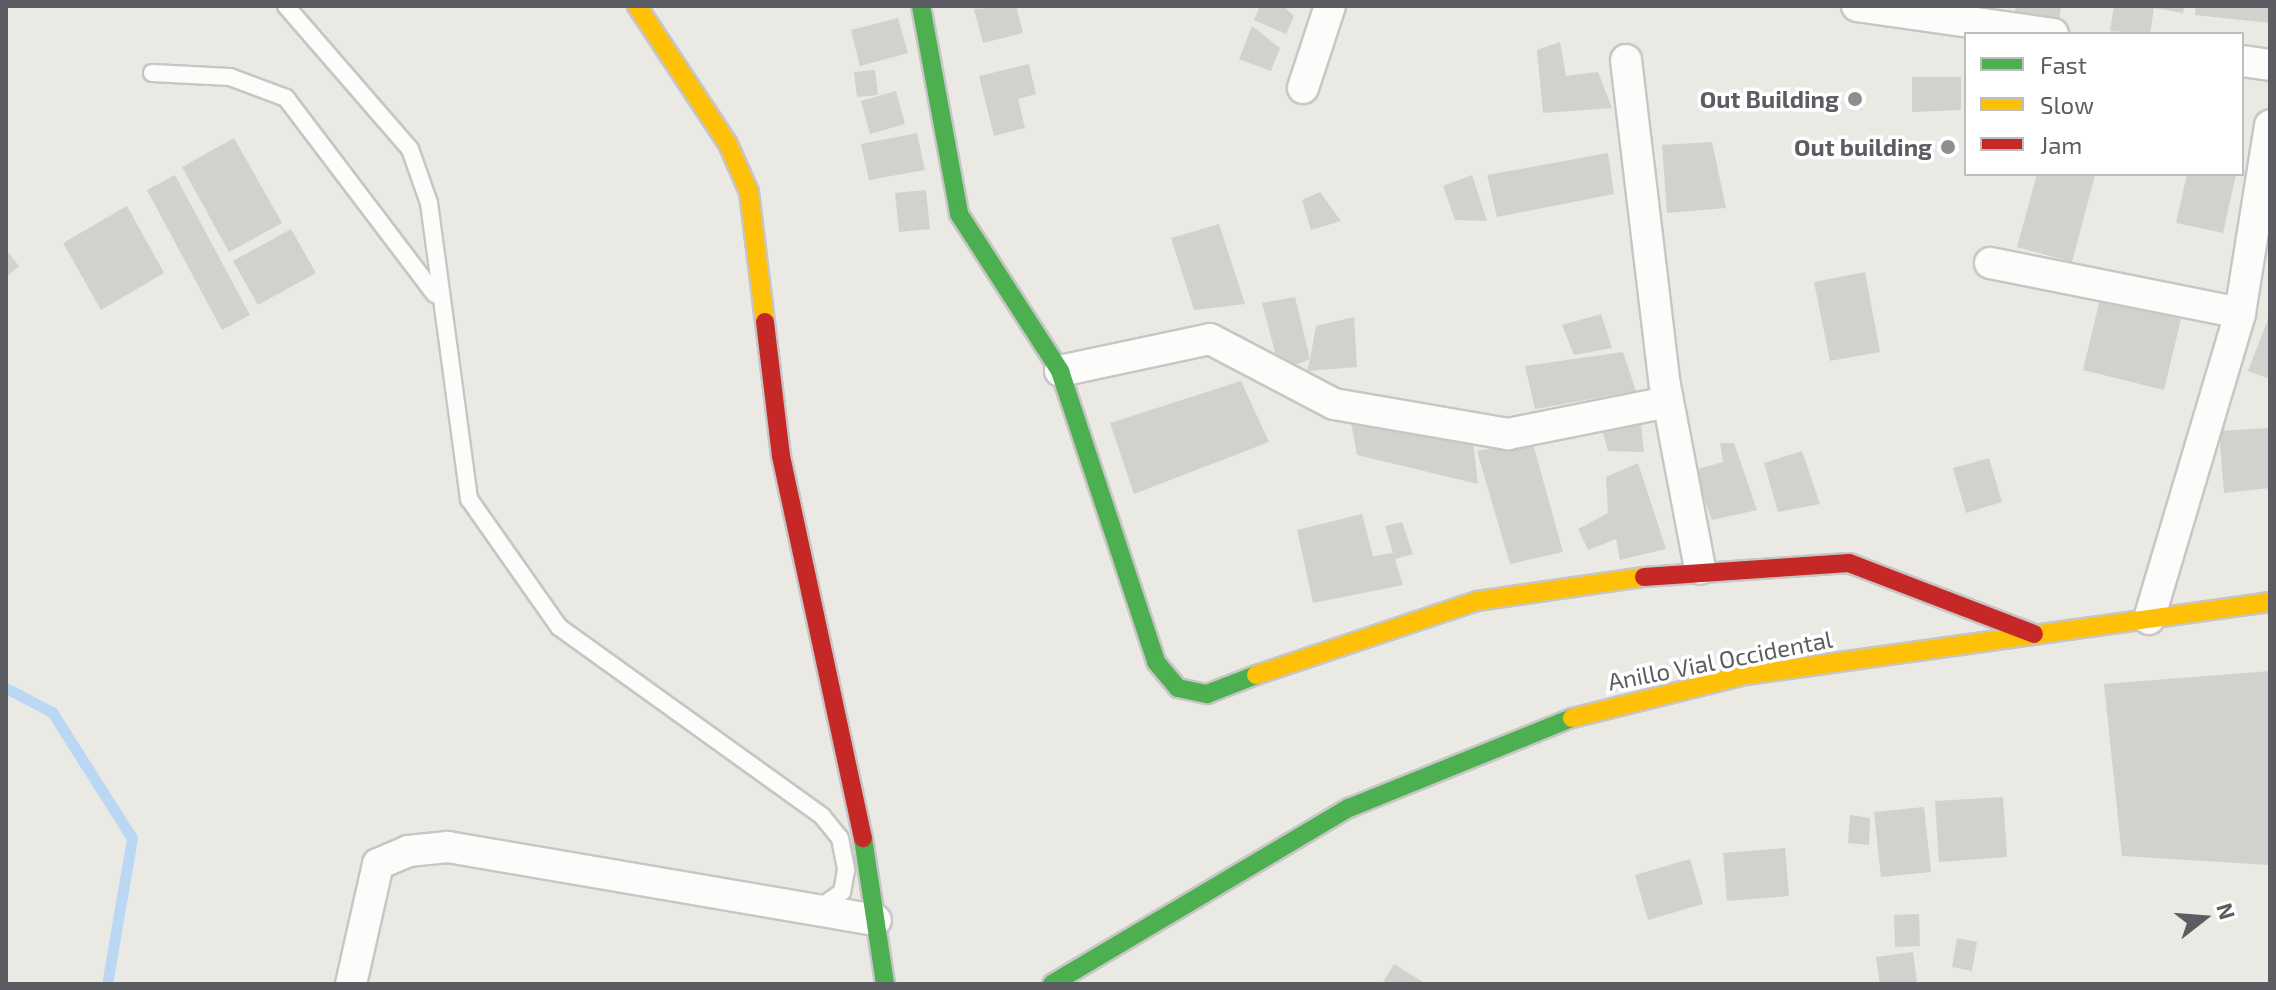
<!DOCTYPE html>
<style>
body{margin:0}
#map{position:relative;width:2276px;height:990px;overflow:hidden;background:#eae9e4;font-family:"Exo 2",sans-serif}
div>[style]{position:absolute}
.stream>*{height:11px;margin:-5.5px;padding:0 5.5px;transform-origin:5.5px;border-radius:5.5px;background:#bad8f3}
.building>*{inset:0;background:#d2d1ce}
.roads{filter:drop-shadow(2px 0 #c7c6c5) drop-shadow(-2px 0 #c7c6c5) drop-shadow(0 2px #c7c6c5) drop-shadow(0 -2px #c7c6c5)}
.lane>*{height:16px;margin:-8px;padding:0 8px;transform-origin:8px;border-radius:8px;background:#fcfcfb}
.street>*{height:30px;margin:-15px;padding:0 15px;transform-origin:15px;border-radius:15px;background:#fcfcfb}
.fast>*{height:18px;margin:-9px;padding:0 9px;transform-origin:9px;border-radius:9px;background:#4caf50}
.slow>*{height:18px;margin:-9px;padding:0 9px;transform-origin:9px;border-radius:9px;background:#ffc107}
.jam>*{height:18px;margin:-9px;padding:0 9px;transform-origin:9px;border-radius:9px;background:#c62828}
.dots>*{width:22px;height:22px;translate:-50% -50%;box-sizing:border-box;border:4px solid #fff;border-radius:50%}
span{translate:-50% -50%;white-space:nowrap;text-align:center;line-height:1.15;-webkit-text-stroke:7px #fff;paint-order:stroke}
.poi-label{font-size:24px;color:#5b5d62;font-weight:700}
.right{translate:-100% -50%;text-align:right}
.street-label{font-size:24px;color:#5b5d62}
.frame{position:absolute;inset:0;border:8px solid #5b5d62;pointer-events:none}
.legend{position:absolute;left:1964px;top:32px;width:280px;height:144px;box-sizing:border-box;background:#fff;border:2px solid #bdbec0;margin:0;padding:10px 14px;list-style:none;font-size:24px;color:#5b5d62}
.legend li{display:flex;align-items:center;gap:16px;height:40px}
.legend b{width:40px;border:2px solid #bdbec0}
.north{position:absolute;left:2164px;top:878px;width:80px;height:80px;-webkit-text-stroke:6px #fff;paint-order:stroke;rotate:73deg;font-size:22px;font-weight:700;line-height:32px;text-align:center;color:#5b5d62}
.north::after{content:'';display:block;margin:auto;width:28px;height:36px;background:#5b5d62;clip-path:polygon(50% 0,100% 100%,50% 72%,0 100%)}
</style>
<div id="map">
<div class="stream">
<i style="left:6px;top:688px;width:52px;rotate:27.6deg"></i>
<i style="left:52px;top:712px;width:149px;rotate:57.6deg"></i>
<i style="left:132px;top:838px;width:148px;rotate:99.7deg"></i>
</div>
<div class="building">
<i style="clip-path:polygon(1016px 6px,1023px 33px,983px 43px,974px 9px)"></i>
<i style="clip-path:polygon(1260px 6px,1283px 6px,1294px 16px,1286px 34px,1254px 20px)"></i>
<i style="clip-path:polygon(2016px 6px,2061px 6px,2059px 22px,2014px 16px)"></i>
<i style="clip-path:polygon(2114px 6px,2184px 6px,2183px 13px,2154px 8px,2150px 34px,2110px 31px)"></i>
<i style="clip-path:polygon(2196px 6px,2270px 6px,2270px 23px,2195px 15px)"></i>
<i style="clip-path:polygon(898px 18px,908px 53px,860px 66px,851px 30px)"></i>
<i style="clip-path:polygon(1252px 26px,1280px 48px,1271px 71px,1239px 59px)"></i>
<i style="clip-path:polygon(1560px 42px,1566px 76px,1598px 72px,1612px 108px,1543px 113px,1537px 50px)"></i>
<i style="clip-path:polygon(1029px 64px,1036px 94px,1018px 99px,1025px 128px,994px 136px,979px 76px)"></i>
<i style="clip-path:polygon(875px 70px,878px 95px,857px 97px,854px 72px)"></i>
<i style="clip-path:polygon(1912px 77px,1961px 77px,1961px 110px,1912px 112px)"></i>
<i style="clip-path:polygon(1850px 89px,1864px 92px,1862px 110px,1844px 105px)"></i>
<i style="clip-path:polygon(896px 91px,905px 124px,870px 134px,861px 101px)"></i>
<i style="clip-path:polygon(917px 133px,925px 170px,869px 180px,861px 144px)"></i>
<i style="clip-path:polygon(234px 138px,282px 223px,229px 252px,182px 167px)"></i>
<i style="clip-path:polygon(1939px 139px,1956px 139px,1956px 155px,1939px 154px)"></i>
<i style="clip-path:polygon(1712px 142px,1726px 208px,1667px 213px,1662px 145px)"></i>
<i style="clip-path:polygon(1608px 153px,1614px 194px,1497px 217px,1487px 175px)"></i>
<i style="clip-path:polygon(2037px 174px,2095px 175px,2072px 262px,2017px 247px)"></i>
<i style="clip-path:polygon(2187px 174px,2236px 174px,2223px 233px,2176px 223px)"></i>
<i style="clip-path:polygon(175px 175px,250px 315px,222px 330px,147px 190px)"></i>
<i style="clip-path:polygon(1472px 175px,1487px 221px,1455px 220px,1443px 186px)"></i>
<i style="clip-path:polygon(926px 190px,930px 229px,899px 232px,895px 193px)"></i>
<i style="clip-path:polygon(1320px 192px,1341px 221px,1311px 230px,1302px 200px)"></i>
<i style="clip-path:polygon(127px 206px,164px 273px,101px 310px,63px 243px)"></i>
<i style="clip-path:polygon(1219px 224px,1245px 304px,1194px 310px,1171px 238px)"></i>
<i style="clip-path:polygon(291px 229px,316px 273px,258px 305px,233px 261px)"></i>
<i style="clip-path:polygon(6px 250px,19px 266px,6px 277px)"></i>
<i style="clip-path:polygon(1865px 272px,1880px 352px,1830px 361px,1814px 282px)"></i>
<i style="clip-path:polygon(1295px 297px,1310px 359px,1316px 326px,1354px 317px,1357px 367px,1307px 371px,1310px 359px,1280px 371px,1262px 303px)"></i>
<i style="clip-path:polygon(2100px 299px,2181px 319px,2164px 390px,2083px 370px)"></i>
<i style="clip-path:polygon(1601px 314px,1612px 348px,1574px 355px,1562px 325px)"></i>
<i style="clip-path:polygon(2270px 314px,2270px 379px,2248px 371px)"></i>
<i style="clip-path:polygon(1623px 352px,1636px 391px,1535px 409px,1525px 366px)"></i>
<i style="clip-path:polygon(1241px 381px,1269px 442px,1134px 494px,1110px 423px)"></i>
<i style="clip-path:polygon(1349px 411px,1472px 433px,1478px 484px,1357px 455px)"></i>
<i style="clip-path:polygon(1640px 415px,1644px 452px,1608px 451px,1600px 422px)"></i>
<i style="clip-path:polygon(2270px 428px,2270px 488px,2224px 493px,2219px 431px)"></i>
<i style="clip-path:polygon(1532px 440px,1563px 552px,1510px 564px,1477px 451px)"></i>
<i style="clip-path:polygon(1720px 443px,1734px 443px,1757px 510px,1712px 520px,1694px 470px,1723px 462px)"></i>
<i style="clip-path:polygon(1802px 451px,1820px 504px,1778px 512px,1764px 463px)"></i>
<i style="clip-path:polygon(1989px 458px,2002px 502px,1966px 513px,1953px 468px)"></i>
<i style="clip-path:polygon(1638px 463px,1666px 549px,1620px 560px,1616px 539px,1588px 550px,1578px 529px,1608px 513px,1606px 477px)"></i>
<i style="clip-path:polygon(1362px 514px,1373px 556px,1393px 553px,1385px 526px,1402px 522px,1413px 554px,1395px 559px,1403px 585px,1313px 603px,1297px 530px)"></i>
<i style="clip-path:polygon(2270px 671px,2270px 865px,2122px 856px,2104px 684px)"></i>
<i style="clip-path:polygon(2003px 797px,2007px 857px,1939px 862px,1935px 801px)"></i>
<i style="clip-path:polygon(1924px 807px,1931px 872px,1881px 877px,1874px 812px)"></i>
<i style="clip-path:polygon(1850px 815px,1870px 818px,1869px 845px,1848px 843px)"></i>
<i style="clip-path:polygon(1785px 848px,1789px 896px,1727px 901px,1723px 853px)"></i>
<i style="clip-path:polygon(1690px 859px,1703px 904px,1648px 920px,1635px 875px)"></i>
<i style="clip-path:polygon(1919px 914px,1920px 946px,1895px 947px,1894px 915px)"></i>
<i style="clip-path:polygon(1957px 938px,1977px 942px,1972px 971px,1952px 967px)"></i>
<i style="clip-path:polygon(1913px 952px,1917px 982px,1880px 984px,1876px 957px)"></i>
<i style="clip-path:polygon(1394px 964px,1426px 984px,1382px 984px)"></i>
</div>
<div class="roads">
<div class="lane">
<i style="left:286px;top:6px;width:189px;rotate:49.1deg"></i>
<i style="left:410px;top:149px;width:57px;rotate:70.6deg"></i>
<i style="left:429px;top:203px;width:299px;rotate:82.3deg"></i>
<i style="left:469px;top:499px;width:156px;rotate:54.9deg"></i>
<i style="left:559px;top:627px;width:324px;rotate:35.7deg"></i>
<i style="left:822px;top:816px;width:28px;rotate:51deg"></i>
<i style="left:840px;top:838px;width:33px;rotate:79deg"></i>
<i style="left:846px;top:870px;width:22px;rotate:100deg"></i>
<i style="left:842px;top:892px;width:29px;rotate:145deg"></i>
<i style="left:152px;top:73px;width:78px;rotate:2.9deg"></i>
<i style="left:230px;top:77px;width:60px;rotate:20.6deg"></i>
<i style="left:286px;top:98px;width:246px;rotate:52.8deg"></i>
</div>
<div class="street">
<i style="left:1857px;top:6px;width:198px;rotate:8.1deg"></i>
<i style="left:1626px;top:60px;width:327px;rotate:83.2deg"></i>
<i style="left:1665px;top:385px;width:187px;rotate:79.2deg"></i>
<i style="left:2242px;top:61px;width:28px;rotate:8deg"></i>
<i style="left:1303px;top:88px;width:86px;rotate:-71.8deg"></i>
<i style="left:1990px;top:263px;width:255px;rotate:11.3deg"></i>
<i style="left:1060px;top:371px;width:153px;rotate:-12deg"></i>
<i style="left:1210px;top:339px;width:140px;rotate:27.7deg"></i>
<i style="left:1334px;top:404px;width:177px;rotate:9.8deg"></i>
<i style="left:1508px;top:434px;width:163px;rotate:-11.3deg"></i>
<i style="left:2149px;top:619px;width:319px;rotate:-73.4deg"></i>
<i style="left:2240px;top:313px;width:190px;rotate:-80.9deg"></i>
<i style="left:351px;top:984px;width:123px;rotate:-77.3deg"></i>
<i style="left:378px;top:864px;width:33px;rotate:-23deg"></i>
<i style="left:408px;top:851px;width:40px;rotate:-5.7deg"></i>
<i style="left:448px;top:847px;width:434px;rotate:9.7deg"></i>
</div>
<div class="fast">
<i style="left:921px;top:6px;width:211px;rotate:79.6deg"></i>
<i style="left:959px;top:214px;width:187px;rotate:57.2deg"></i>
<i style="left:1060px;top:371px;width:306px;rotate:71.7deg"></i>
<i style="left:1156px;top:662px;width:34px;rotate:50deg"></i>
<i style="left:1178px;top:688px;width:30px;rotate:12deg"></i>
<i style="left:1207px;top:694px;width:53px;rotate:-21.2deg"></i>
<i style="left:863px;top:838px;width:148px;rotate:81.4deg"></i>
<i style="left:1052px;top:984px;width:345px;rotate:-30.7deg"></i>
<i style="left:1349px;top:808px;width:240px;rotate:-22deg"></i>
</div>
<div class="slow">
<i style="left:637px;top:6px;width:165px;rotate:56.6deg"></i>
<i style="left:728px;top:144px;width:52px;rotate:66.4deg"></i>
<i style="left:749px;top:192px;width:131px;rotate:83deg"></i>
<i style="left:1256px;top:675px;width:233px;rotate:-18.5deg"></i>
<i style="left:1477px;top:601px;width:169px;rotate:-8.2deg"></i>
<i style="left:1572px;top:718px;width:179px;rotate:-13.9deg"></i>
<i style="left:1746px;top:675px;width:529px;rotate:-7.93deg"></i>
</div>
<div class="jam">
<i style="left:765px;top:322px;width:135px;rotate:83.2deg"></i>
<i style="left:781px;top:456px;width:391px;rotate:77.9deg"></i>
<i style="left:1644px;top:577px;width:205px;rotate:-3.9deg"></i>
<i style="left:1849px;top:563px;width:198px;rotate:21deg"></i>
</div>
</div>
<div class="dots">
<i style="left:1855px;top:99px;background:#8d8e90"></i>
<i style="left:1948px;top:147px;background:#8d8e90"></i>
</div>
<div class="poi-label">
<span class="right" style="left:1839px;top:99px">Out Building</span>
<span class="right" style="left:1932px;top:147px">Out building</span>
</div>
<div class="street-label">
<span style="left:1720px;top:660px;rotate:-11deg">Anillo Vial Occidental</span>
</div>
<div class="frame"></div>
<ul class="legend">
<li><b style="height:10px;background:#4caf50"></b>Fast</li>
<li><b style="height:10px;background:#ffc107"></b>Slow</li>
<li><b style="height:10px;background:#c62828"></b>Jam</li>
</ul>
<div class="north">N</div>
</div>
